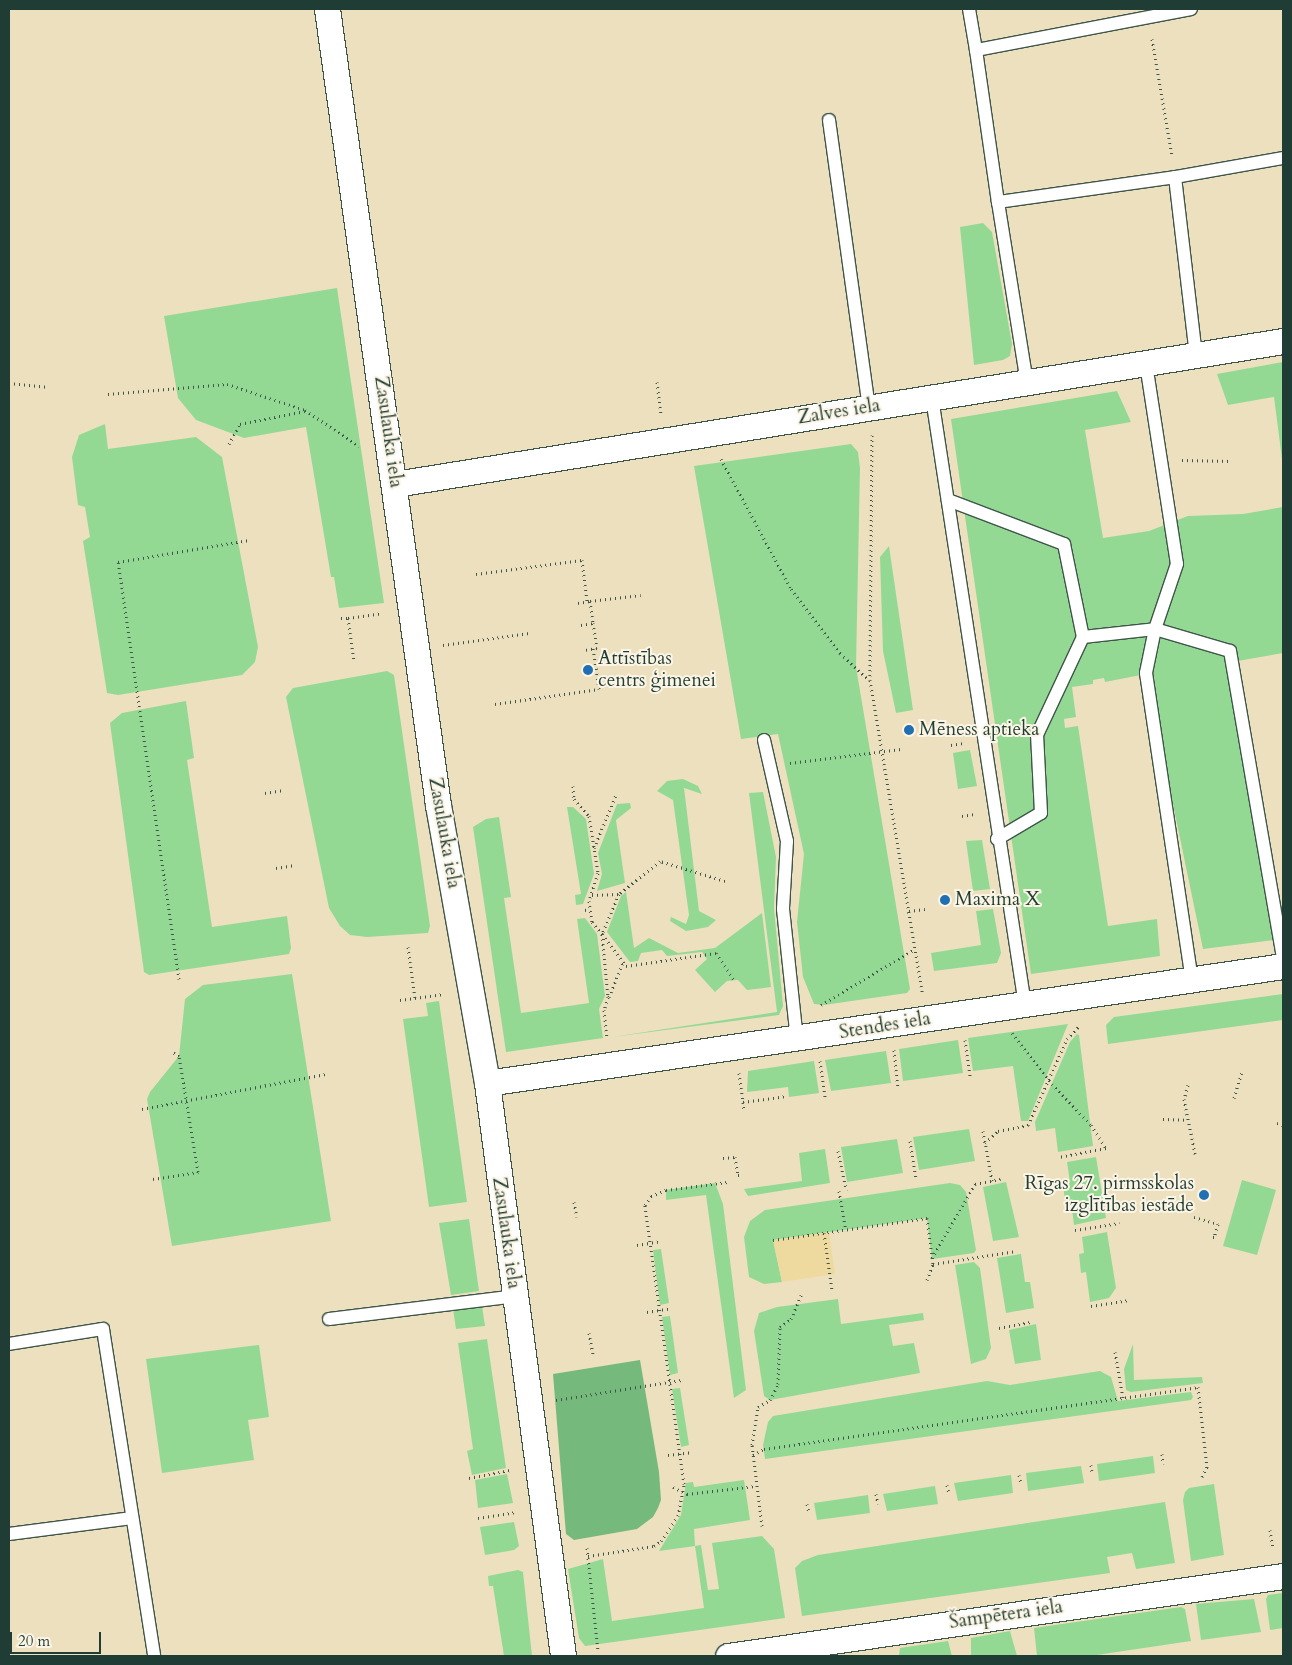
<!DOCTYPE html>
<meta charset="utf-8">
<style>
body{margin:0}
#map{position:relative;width:1292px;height:1665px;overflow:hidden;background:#ede0bf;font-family:Cardo,serif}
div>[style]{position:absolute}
.green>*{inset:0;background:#93d993}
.forest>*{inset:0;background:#76b97d}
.sand>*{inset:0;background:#eeda9e}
.path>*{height:3px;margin-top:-1.5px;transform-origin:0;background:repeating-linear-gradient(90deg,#3e5549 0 1px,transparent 0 5px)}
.roads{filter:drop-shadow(1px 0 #3e5549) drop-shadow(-1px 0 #3e5549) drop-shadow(0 1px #3e5549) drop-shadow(0 -1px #3e5549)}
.lane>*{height:12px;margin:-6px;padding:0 6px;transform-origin:6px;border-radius:6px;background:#fff}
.street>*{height:25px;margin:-12.5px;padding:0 12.5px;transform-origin:12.5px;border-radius:12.5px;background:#fff}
.dots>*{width:14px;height:14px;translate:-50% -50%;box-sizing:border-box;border:2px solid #fcf5e5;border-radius:50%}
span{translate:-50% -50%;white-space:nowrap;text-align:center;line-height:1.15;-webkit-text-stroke:4px #fcf5e5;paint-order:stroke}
.street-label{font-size:19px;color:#1f3d34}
.poi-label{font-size:19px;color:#1f3d34}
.left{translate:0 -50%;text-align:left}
.right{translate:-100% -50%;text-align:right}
.frame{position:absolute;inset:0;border:10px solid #1f3d34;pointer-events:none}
.scale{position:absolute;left:10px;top:1632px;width:91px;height:22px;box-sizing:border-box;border:2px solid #1f3d34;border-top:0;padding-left:6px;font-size:15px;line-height:18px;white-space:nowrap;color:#1f3d34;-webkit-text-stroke:4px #fcf5e5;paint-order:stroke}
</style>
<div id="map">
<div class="green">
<i style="clip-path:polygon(983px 223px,992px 232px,1012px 344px,1010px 356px,1003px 360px,974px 365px,960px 227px)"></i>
<i style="clip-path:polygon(337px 288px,384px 603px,339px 608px,334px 577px,331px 577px,306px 427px,244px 438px,196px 420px,178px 398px,164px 316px)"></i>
<i style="clip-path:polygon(1283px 362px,1283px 467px,1274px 397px,1228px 405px,1217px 374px)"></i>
<i style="clip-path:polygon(1117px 391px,1131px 422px,1085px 430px,1103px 538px,1149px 531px,1188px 516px,1243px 514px,1283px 507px,1283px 653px,1232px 662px,1274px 940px,1203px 949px,1146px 674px,1105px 682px,1104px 678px,1093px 680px,1093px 684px,1072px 687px,1076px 717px,1064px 719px,1065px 728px,1078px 726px,1108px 926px,1157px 919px,1160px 956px,1031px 974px,951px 419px)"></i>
<i style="clip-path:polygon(105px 424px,108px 449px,196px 437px,222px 457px,258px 647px,255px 662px,242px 675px,118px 695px,107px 693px,83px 541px,90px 537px,85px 507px,78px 505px,72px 457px,79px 435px)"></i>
<i style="clip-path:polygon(851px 444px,858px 452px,860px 468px,856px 667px,910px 989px,907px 993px,824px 1005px,814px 1004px,803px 977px,797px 922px,804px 854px,778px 734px,741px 739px,694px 466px)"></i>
<i style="clip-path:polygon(889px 546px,913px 710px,896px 713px,883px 651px,880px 557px)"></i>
<i style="clip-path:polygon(387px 671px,394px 675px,430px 926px,428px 933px,367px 937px,350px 935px,340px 926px,329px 908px,286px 697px,293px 688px)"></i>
<i style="clip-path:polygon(186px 701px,194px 758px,187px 760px,212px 927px,287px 916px,291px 948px,289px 954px,149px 975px,144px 972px,110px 723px,122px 713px)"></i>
<i style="clip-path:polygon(970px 750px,977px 786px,958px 789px,953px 753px)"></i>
<i style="clip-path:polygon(683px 779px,698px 786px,702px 794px,684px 788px,699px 911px,716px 920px,708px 927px,686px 931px,670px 921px,671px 917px,686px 924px,689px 915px,673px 800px,657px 791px,667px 781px)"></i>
<i style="clip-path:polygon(763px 792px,776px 857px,774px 908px,783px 1006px,779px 1015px,612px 1037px,777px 1012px,749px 793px)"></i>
<i style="clip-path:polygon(630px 803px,631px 808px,616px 820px,625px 883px,597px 891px,602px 874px,598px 853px,617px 804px)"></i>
<i style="clip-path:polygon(567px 807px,573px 807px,586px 819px,594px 874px,583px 904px,576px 905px,575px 895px,581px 894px)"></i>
<i style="clip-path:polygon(499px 817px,511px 897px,504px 898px,521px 1013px,589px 1003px,577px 919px,585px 918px,597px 934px,605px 996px,599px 1009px,603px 1038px,506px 1052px,473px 827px,486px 819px)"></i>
<i style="clip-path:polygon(982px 840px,990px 889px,973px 891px,966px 841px)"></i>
<i style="clip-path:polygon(626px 892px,634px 948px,649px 938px,678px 953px,715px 948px,762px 913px,771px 987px,747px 990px,738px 980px,727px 981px,715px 992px,695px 970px,707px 959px,702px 952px,667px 956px,662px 950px,641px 953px,638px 961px,630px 962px,607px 932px,621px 896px)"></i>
<i style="clip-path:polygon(993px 909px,1001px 953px,997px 963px,934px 971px,931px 953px,981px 945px,976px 911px)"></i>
<i style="clip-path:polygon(292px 974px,331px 1221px,172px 1246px,147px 1099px,150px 1092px,179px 1056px,185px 999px,203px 985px)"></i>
<i style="clip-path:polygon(1283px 994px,1283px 1020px,1108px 1044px,1106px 1025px,1114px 1017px)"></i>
<i style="clip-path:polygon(439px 1001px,467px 1202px,429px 1207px,403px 1019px,428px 1016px,426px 1003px)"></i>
<i style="clip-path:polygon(1068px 1024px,1028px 1121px,1021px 1121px,1013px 1066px,973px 1071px,968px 1038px)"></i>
<i style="clip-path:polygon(1077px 1034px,1079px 1035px,1093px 1146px,1058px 1152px,1055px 1128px,1036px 1131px,1035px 1122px,1070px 1042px)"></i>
<i style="clip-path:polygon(958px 1040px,963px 1073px,903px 1081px,899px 1049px)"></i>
<i style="clip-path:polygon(886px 1051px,891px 1083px,831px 1091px,825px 1060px)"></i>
<i style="clip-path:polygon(814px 1061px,819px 1093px,789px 1097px,788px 1087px,747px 1092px,748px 1071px)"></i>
<i style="clip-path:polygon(969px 1129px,975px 1161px,919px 1170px,913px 1137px)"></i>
<i style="clip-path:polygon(897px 1139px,903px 1173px,847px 1182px,841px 1147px)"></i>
<i style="clip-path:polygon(825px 1149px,830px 1183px,748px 1196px,744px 1189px,802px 1181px,799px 1153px)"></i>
<i style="clip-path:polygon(1096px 1157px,1106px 1218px,1074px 1225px,1071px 1201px,1065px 1201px,1063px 1184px,1070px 1183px,1067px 1162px)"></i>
<i style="clip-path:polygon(1242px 1180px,1276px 1190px,1257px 1255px,1223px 1246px)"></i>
<i style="clip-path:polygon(1006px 1182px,1019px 1237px,993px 1241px,983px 1187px)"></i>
<i style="clip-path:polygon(715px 1183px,723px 1204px,746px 1390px,734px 1398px,706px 1195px,666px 1200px,666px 1190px)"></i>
<i style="clip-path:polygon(950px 1183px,960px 1185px,966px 1192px,976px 1250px,974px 1253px,932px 1259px,927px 1218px,773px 1240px,782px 1282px,764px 1284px,749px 1277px,744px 1237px,750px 1221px,765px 1210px)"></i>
<i style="clip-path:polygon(469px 1219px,479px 1291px,451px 1295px,439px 1223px)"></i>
<i style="clip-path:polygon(1107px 1232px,1116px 1288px,1109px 1298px,1090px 1302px,1086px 1272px,1081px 1273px,1079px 1254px,1084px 1253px,1082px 1237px)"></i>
<i style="clip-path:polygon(661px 1249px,669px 1303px,660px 1305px,653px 1250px)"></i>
<i style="clip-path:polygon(1021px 1254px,1025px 1282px,1030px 1282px,1034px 1308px,1006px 1313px,997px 1258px)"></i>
<i style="clip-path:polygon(974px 1262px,980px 1268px,991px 1348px,986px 1359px,971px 1364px,955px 1265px)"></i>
<i style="clip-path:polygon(838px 1299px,841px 1324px,923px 1313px,924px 1320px,889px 1325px,893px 1346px,914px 1343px,920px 1373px,770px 1400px,764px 1396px,754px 1331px,759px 1313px,777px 1307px)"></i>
<i style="clip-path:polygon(482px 1306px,485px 1326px,456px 1329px,453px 1309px)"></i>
<i style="clip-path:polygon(670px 1316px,678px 1373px,670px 1375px,662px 1317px)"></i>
<i style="clip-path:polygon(1036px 1324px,1041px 1360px,1015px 1364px,1009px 1330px)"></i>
<i style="clip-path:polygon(487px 1339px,506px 1468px,472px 1475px,467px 1451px,473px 1449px,458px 1343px)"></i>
<i style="clip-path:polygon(1133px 1344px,1134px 1380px,1202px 1377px,1203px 1383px,1131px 1392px,1126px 1390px,1124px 1369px)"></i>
<i style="clip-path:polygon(259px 1345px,269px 1417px,248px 1420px,254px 1460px,162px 1473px,146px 1359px)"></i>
<i style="clip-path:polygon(1100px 1371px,1111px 1377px,1118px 1401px,1191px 1392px,1193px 1397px,1191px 1400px,765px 1459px,763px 1445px,768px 1422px,773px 1416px,987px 1381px,1010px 1385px)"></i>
<i style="clip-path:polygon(680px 1388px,689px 1445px,681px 1447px,672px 1389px)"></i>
<i style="clip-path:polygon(1153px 1456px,1155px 1473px,1099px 1481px,1097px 1464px)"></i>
<i style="clip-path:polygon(1081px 1466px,1084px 1483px,1028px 1491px,1026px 1473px)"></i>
<i style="clip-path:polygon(507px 1474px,513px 1503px,478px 1508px,475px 1480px)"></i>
<i style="clip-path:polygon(1011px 1475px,1013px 1493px,958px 1501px,954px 1483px)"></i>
<i style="clip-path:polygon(744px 1480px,750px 1520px,694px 1529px,695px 1546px,701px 1545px,708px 1590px,719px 1589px,712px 1543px,762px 1536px,774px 1549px,785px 1618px,585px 1646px,579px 1638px,568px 1569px,603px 1559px,612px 1621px,704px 1608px,695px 1546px,659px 1551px,681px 1515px,686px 1483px,693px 1482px,694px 1487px)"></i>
<i style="clip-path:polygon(1214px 1484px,1224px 1555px,1191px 1561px,1183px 1500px,1185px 1492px,1189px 1488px)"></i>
<i style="clip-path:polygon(935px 1486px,938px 1504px,887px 1511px,883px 1494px)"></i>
<i style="clip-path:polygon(868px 1495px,870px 1513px,817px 1520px,814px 1503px)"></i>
<i style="clip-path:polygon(1165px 1502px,1175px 1563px,1136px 1569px,1132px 1553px,1107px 1557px,1110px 1573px,802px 1616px,795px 1568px,802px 1561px,818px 1555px)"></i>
<i style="clip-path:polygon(514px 1522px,519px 1546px,514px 1550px,485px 1555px,480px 1527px)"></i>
<i style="clip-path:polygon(518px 1570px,523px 1572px,532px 1656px,504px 1656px,493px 1586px,489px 1586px,488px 1576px)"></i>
<i style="clip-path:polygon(1283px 1593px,1283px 1628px,1270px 1630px,1266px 1599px,1268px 1595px)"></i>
<i style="clip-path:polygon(1254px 1599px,1261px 1632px,1201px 1640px,1196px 1604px)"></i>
<i style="clip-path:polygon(1181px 1607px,1185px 1609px,1191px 1641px,1090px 1656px,1037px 1656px,1034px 1628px)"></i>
<i style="clip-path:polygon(1010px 1631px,1017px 1656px,971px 1656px,971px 1638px)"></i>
<i style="clip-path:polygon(948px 1641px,952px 1656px,899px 1656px,900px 1648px)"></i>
</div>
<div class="forest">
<i style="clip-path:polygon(640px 1360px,659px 1472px,661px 1500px,658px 1508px,653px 1517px,637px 1529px,574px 1540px,566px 1534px,553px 1374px)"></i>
</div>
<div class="sand">
<i style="clip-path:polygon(829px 1232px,835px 1274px,782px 1282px,773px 1240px)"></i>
</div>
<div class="path">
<i style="left:1152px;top:39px;width:119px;rotate:80.3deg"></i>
<i style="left:657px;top:382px;width:32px;rotate:83deg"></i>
<i style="left:9px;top:383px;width:40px;rotate:5.7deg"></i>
<i style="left:108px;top:394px;width:119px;rotate:-4.8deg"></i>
<i style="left:227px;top:384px;width:82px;rotate:18.4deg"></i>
<i style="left:305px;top:410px;width:65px;rotate:33.7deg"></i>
<i style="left:872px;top:435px;width:245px;rotate:90.5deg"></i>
<i style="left:870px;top:680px;width:316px;rotate:80.5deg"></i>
<i style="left:229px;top:444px;width:23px;rotate:-61deg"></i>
<i style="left:240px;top:424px;width:66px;rotate:-11.3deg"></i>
<i style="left:721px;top:459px;width:148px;rotate:61.7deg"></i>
<i style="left:791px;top:589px;width:81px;rotate:52.6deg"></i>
<i style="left:840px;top:653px;width:40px;rotate:43deg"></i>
<i style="left:1182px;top:460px;width:49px;rotate:1.2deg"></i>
<i style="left:476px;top:574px;width:107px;rotate:-7.5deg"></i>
<i style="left:582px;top:560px;width:41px;rotate:83deg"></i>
<i style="left:590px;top:601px;width:51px;rotate:-6.7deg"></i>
<i style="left:578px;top:603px;width:12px;rotate:-9deg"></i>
<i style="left:590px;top:601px;width:22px;rotate:82deg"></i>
<i style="left:593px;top:623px;width:25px;rotate:81deg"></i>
<i style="left:597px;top:648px;width:12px;rotate:171deg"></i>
<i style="left:341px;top:618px;width:7px"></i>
<i style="left:348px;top:618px;width:43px;rotate:82.1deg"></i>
<i style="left:348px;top:618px;width:34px;rotate:-8deg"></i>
<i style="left:581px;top:625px;width:12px;rotate:-9deg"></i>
<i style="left:443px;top:645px;width:87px;rotate:-7.9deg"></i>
<i style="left:495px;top:704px;width:105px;rotate:-8.2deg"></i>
<i style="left:599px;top:689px;width:41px;rotate:-98.3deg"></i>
<i style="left:951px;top:745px;width:12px;rotate:-9deg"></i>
<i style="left:790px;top:763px;width:112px;rotate:-7.2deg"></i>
<i style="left:573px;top:786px;width:13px;rotate:86deg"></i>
<i style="left:574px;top:799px;width:23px;rotate:49deg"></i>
<i style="left:589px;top:816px;width:58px;rotate:81deg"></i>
<i style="left:598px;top:873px;width:29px;rotate:108deg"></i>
<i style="left:589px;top:901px;width:21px;rotate:82deg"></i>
<i style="left:592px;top:922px;width:16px;rotate:50deg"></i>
<i style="left:602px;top:934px;width:63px;rotate:84.6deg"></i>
<i style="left:608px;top:997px;width:14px;rotate:107deg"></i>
<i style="left:604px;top:1010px;width:27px;rotate:84deg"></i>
<i style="left:265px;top:793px;width:19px;rotate:-9deg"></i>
<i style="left:962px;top:816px;width:12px;rotate:-9deg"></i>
<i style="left:594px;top:848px;width:57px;rotate:-67.5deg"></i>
<i style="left:276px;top:868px;width:19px;rotate:-9deg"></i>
<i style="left:725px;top:881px;width:68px;rotate:-162.9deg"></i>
<i style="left:660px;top:861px;width:53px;rotate:141.2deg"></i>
<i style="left:619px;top:894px;width:43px;rotate:113deg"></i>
<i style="left:602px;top:934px;width:40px;rotate:53deg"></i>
<i style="left:626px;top:966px;width:91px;rotate:-8.2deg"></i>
<i style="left:716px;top:953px;width:32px;rotate:56deg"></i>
<i style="left:592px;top:895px;width:27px;rotate:-2deg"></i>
<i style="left:974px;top:902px;width:12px;rotate:-9deg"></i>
<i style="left:585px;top:910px;width:5px;rotate:-11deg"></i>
<i style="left:909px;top:911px;width:16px;rotate:-7deg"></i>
<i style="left:408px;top:947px;width:51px;rotate:82.2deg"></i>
<i style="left:179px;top:979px;width:421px;rotate:-98.3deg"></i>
<i style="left:118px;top:562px;width:133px;rotate:-9.5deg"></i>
<i style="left:609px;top:997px;width:38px;rotate:-68deg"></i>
<i style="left:400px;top:1000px;width:44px;rotate:-7.8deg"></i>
<i style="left:821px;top:1005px;width:109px;rotate:-30.8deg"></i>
<i style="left:1012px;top:1033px;width:65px;rotate:51.9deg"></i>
<i style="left:1052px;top:1084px;width:57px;rotate:46.4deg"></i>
<i style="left:1091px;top:1125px;width:27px;rotate:57deg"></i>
<i style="left:1106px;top:1148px;width:48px;rotate:169.2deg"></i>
<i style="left:965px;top:1040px;width:37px;rotate:82deg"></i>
<i style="left:894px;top:1050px;width:37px;rotate:84deg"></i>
<i style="left:820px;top:1061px;width:37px;rotate:82deg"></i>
<i style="left:739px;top:1073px;width:29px;rotate:82deg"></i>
<i style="left:743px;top:1102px;width:44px;rotate:-7.8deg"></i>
<i style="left:1188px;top:1085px;width:15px;rotate:106deg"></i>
<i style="left:1184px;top:1099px;width:56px;rotate:78.7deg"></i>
<i style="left:1234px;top:1098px;width:27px;rotate:-73deg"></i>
<i style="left:743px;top:1102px;width:9px;rotate:84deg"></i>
<i style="left:142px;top:1109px;width:187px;rotate:-10.8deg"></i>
<i style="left:1163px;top:1119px;width:25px;rotate:2deg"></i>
<i style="left:1277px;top:1123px;width:6px;rotate:18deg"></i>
<i style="left:983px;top:1131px;width:12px;rotate:81deg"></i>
<i style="left:910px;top:1141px;width:38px;rotate:81deg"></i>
<i style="left:838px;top:1151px;width:40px;rotate:78deg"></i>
<i style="left:723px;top:1158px;width:12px;rotate:-5deg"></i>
<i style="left:735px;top:1157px;width:18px;rotate:81deg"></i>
<i style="left:738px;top:1175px;width:4px"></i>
<i style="left:153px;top:1179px;width:46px;rotate:-8.8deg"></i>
<i style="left:198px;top:1172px;width:118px;rotate:-99.3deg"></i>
<i style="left:179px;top:1056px;width:9px;rotate:-148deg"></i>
<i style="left:992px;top:1181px;width:39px;rotate:-100deg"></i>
<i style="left:985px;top:1143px;width:18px;rotate:-43deg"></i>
<i style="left:998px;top:1131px;width:31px;rotate:-11deg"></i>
<i style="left:1028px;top:1125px;width:94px;rotate:-65.6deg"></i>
<i style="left:1067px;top:1039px;width:19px;rotate:-47deg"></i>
<i style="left:839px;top:1191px;width:40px;rotate:80deg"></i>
<i style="left:574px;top:1202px;width:15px;rotate:79deg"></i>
<i style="left:1194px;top:1217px;width:25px;rotate:16deg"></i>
<i style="left:1218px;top:1224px;width:14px;rotate:107deg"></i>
<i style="left:1214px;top:1237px;width:4px;rotate:180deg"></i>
<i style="left:1075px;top:1230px;width:45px;rotate:-9deg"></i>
<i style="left:824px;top:1233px;width:58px;rotate:82deg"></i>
<i style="left:773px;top:1240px;width:156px;rotate:-8.1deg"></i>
<i style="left:927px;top:1218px;width:46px;rotate:82.6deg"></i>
<i style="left:933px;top:1264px;width:84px;rotate:-8.9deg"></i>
<i style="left:637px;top:1245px;width:25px;rotate:-9deg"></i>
<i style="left:932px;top:1258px;width:86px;rotate:-59.8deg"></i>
<i style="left:975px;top:1184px;width:26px;rotate:-11deg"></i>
<i style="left:927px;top:1280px;width:17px;rotate:-69deg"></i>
<i style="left:1091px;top:1306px;width:37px;rotate:-9deg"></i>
<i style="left:647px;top:1312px;width:24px;rotate:-9deg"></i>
<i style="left:999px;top:1328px;width:33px;rotate:-11deg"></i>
<i style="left:589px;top:1333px;width:21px;rotate:79deg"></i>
<i style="left:1115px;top:1352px;width:47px;rotate:80.1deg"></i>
<i style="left:556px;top:1400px;width:127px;rotate:-9.1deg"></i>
<i style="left:1162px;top:1454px;width:10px;rotate:84deg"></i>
<i style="left:668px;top:1455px;width:23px;rotate:-7deg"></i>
<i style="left:753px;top:1455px;width:13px;rotate:-29deg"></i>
<i style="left:764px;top:1449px;width:438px;rotate:-8.1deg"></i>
<i style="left:1198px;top:1387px;width:81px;rotate:83.6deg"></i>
<i style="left:1207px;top:1467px;width:11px;rotate:117deg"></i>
<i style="left:1091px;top:1465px;width:8px;rotate:83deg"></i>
<i style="left:1019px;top:1475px;width:8px;rotate:76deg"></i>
<i style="left:469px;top:1478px;width:42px;rotate:-11deg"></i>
<i style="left:947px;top:1485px;width:9px;rotate:77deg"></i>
<i style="left:673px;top:1487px;width:16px;rotate:27deg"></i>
<i style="left:687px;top:1494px;width:69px;rotate:-6.6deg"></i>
<i style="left:876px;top:1494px;width:10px;rotate:79deg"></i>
<i style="left:807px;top:1504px;width:9px;rotate:77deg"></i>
<i style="left:478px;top:1518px;width:39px;rotate:-9deg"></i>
<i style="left:762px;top:1526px;width:82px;rotate:-97deg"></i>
<i style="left:752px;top:1445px;width:38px;rotate:-81deg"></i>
<i style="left:758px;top:1407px;width:14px;rotate:-30deg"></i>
<i style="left:770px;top:1400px;width:18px;rotate:-63deg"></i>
<i style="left:778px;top:1384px;width:57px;rotate:-88deg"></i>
<i style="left:780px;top:1327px;width:14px;rotate:-36deg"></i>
<i style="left:791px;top:1319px;width:26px;rotate:-67deg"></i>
<i style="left:1270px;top:1530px;width:19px;rotate:81deg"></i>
<i style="left:587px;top:1548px;width:104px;rotate:83.9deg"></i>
<i style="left:588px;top:1556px;width:67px;rotate:-8.6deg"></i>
<i style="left:654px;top:1546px;width:9px;rotate:-36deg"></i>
<i style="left:661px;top:1541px;width:30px;rotate:-56deg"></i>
<i style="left:678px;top:1516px;width:33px;rotate:-79deg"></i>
<i style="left:684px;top:1484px;width:282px;rotate:-98deg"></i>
<i style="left:645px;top:1205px;width:11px;rotate:-56deg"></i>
<i style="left:651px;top:1196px;width:16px;rotate:-22deg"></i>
<i style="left:666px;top:1190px;width:62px;rotate:-7.5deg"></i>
</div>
<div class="roads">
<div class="lane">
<i style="left:969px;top:9px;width:42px;rotate:80.3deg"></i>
<i style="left:1191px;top:9px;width:219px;rotate:169.2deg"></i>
<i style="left:976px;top:50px;width:154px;rotate:81.8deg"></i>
<i style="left:998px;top:202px;width:179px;rotate:-8deg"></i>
<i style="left:1175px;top:177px;width:179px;rotate:83.3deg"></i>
<i style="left:829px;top:120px;width:291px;rotate:82.1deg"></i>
<i style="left:1175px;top:177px;width:110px;rotate:-10deg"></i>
<i style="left:998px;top:202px;width:183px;rotate:80.9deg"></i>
<i style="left:1146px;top:364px;width:202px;rotate:81.2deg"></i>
<i style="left:1177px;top:564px;width:69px;rotate:108.7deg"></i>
<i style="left:1155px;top:629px;width:45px;rotate:101.6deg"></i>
<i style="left:1146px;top:673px;width:310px;rotate:81.5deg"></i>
<i style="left:932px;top:398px;width:614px;rotate:81.29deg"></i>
<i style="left:948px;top:500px;width:124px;rotate:20.8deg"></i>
<i style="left:1064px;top:544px;width:95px;rotate:78.5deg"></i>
<i style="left:764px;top:740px;width:104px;rotate:77.2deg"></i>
<i style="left:787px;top:841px;width:68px;rotate:93.4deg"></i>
<i style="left:783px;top:909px;width:132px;rotate:83.9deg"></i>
<i style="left:997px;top:839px;width:51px;rotate:-30.6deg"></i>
<i style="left:1041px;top:813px;width:78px;rotate:-92.9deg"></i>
<i style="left:1037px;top:735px;width:108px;rotate:-64.9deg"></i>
<i style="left:1083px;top:637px;width:72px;rotate:-6.3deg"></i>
<i style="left:1155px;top:629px;width:78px;rotate:16.3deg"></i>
<i style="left:1230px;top:651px;width:311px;rotate:80.2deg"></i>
<i style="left:329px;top:1319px;width:187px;rotate:-7deg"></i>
<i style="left:9px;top:1344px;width:95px;rotate:-9.1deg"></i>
<i style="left:103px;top:1329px;width:331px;rotate:81.1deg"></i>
<i style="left:9px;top:1534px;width:124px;rotate:-7.4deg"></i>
</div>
<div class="street">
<i style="left:327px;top:9px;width:804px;rotate:82.06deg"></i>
<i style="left:438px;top:805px;width:282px;rotate:80deg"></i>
<i style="left:487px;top:1083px;width:578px;rotate:82.44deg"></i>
<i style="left:395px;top:484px;width:899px;rotate:-9.15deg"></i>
<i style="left:487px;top:1083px;width:805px;rotate:-8.36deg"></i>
<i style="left:728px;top:1656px;width:561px;rotate:-8.2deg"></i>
</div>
</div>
<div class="dots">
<i style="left:588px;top:670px;background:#1f6fb2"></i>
<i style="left:909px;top:730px;background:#1f6fb2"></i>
<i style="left:945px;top:900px;background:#1f6fb2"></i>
<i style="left:1204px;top:1195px;background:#1f6fb2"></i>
</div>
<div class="street-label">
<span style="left:839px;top:412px;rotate:-9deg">Zalves iela</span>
<span style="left:388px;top:432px;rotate:82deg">Zasulauka iela</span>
<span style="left:444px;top:833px;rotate:80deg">Zasulauka iela</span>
<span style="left:885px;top:1026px;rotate:-9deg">Stendes iela</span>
<span style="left:506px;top:1233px;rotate:82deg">Zasulauka iela</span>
<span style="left:1006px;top:1615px;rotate:-8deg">Šampētera iela</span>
</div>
<div class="poi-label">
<span class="left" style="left:598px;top:670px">Attīstības<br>centrs ģimenei</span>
<span class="left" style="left:919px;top:730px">Mēness aptieka</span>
<span class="left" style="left:955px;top:900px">Maxima X</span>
<span class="right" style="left:1194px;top:1195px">Rīgas 27. pirmsskolas<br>izglītības iestāde</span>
</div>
<div class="frame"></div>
<div class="scale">20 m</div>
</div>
